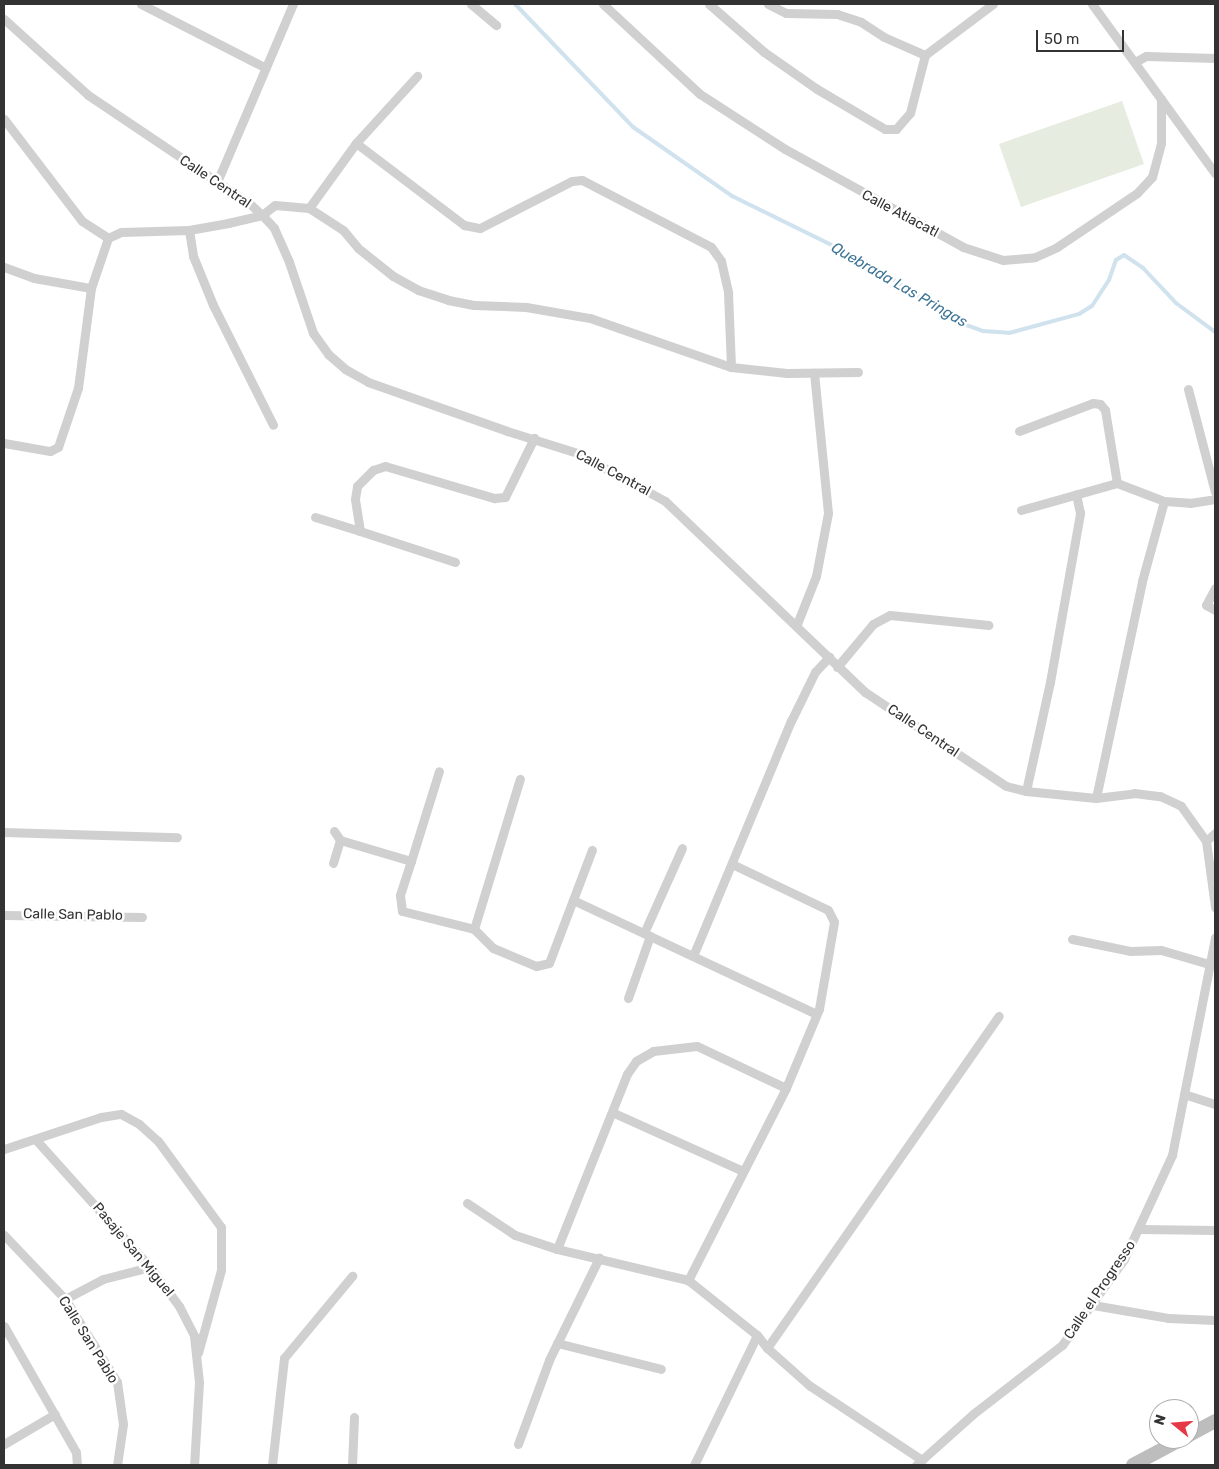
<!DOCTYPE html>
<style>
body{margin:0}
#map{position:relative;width:1219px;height:1469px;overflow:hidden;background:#fff;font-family:Rubik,sans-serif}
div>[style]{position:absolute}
.green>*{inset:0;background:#e6ecdf}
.stream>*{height:4px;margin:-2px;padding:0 2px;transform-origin:2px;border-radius:2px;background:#cfe2ee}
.minor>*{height:9px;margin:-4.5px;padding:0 4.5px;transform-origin:4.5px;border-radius:4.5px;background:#d0d0d0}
.secondary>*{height:14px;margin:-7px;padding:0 7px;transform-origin:7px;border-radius:7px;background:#bdbdbd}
span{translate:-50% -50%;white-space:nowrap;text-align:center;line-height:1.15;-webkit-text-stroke:5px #fff;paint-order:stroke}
.street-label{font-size:14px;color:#333}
.water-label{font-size:15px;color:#3f7597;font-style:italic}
.frame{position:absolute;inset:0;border:5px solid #333;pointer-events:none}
.north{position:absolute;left:1149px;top:1399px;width:50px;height:50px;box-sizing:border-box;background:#fff;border:1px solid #adadad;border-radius:50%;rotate:287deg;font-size:14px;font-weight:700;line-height:20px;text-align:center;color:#333}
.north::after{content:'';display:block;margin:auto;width:18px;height:22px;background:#e63946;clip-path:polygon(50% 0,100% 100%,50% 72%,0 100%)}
.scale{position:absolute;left:1036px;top:30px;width:88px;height:22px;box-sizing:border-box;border:2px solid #333;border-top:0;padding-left:6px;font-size:15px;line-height:18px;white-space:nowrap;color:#333;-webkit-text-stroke:4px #fff;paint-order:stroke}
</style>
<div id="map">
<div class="green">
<i style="clip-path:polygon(1122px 101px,1144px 164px,1021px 207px,999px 144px)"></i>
</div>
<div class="stream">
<i style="left:515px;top:4px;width:170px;rotate:46.2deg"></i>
<i style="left:633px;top:127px;width:121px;rotate:34.9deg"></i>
<i style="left:732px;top:196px;width:149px;rotate:26.2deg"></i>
<i style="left:866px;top:262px;width:110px;rotate:33.1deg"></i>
<i style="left:958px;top:322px;width:27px;rotate:20deg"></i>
<i style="left:983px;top:331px;width:26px;rotate:4deg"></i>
<i style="left:1009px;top:333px;width:73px;rotate:-15.2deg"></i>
<i style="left:1079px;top:314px;width:15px;rotate:-32deg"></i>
<i style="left:1092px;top:306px;width:31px;rotate:-57deg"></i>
<i style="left:1109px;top:280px;width:21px;rotate:-71deg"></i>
<i style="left:1116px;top:260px;width:9px;rotate:-32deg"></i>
<i style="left:1124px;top:255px;width:23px;rotate:34deg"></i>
<i style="left:1143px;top:268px;width:48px;rotate:46.7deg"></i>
<i style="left:1176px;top:303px;width:49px;rotate:36.6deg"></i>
</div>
<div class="minor">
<i style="left:141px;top:4px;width:140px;rotate:27.1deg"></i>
<i style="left:471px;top:4px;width:33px;rotate:40deg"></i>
<i style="left:603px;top:4px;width:132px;rotate:42.9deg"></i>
<i style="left:700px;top:94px;width:101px;rotate:32.9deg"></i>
<i style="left:785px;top:149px;width:203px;rotate:28.8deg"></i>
<i style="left:963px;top:247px;width:42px;rotate:18deg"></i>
<i style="left:1003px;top:260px;width:32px;rotate:-5deg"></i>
<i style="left:1035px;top:257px;width:24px;rotate:-24deg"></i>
<i style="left:1057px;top:247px;width:97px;rotate:-34deg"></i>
<i style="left:1137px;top:193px;width:22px;rotate:-47deg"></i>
<i style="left:1152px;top:177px;width:35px;rotate:-75deg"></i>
<i style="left:1161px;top:143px;width:44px;rotate:-90deg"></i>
<i style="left:709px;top:4px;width:73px;rotate:41.1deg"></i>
<i style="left:764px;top:52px;width:65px;rotate:34.9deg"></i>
<i style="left:817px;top:89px;width:79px;rotate:30.5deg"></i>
<i style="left:885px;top:129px;width:11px"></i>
<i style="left:896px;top:129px;width:21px;rotate:-49deg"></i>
<i style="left:910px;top:113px;width:60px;rotate:-75.5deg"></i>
<i style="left:768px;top:4px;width:20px;rotate:27deg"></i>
<i style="left:786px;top:13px;width:51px;rotate:1.1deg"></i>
<i style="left:837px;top:14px;width:25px;rotate:18deg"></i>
<i style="left:861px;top:22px;width:27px;rotate:33deg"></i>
<i style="left:884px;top:37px;width:45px;rotate:23.7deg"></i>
<i style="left:925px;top:55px;width:85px;rotate:-36.9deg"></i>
<i style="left:1092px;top:4px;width:209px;rotate:54deg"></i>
<i style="left:4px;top:19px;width:113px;rotate:42.1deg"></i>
<i style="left:88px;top:95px;width:194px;rotate:33.9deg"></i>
<i style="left:249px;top:203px;width:18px;rotate:43deg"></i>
<i style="left:262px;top:215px;width:18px;rotate:47deg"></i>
<i style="left:274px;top:228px;width:37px;rotate:66deg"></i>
<i style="left:289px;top:262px;width:75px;rotate:71.3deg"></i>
<i style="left:313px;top:333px;width:26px;rotate:54deg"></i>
<i style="left:328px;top:354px;width:23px;rotate:41deg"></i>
<i style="left:345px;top:369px;width:26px;rotate:29deg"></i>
<i style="left:368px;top:382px;width:147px;rotate:19.4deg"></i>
<i style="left:507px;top:431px;width:73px;rotate:17.4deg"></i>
<i style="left:577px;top:453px;width:100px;rotate:28.6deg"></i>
<i style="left:665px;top:501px;width:277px;rotate:43.7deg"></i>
<i style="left:865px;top:692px;width:169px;rotate:33.7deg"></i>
<i style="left:1006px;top:786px;width:21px;rotate:14deg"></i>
<i style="left:1026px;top:791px;width:70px;rotate:5.7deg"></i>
<i style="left:1096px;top:798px;width:38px;rotate:-7deg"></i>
<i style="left:1134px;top:793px;width:26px;rotate:7deg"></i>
<i style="left:1160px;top:796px;width:23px;rotate:25deg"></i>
<i style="left:1181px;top:806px;width:43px;rotate:54.5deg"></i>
<i style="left:1206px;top:841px;width:67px;rotate:82.2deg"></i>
<i style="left:1135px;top:62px;width:13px;rotate:-29deg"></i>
<i style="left:1146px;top:56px;width:69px;rotate:1.7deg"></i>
<i style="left:4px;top:119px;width:128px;rotate:52.6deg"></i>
<i style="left:82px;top:221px;width:31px;rotate:33deg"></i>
<i style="left:356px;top:143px;width:136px;rotate:37.2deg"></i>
<i style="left:464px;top:225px;width:16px;rotate:11deg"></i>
<i style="left:480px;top:228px;width:103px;rotate:-27.1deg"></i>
<i style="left:572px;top:181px;width:10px;rotate:-6deg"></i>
<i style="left:582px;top:180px;width:145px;rotate:27.4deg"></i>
<i style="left:711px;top:247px;width:17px;rotate:54deg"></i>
<i style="left:721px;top:261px;width:32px;rotate:77deg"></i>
<i style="left:728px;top:292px;width:75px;rotate:87.7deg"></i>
<i style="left:217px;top:182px;width:194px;rotate:-66.9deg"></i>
<i style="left:309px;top:208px;width:80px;rotate:-54.1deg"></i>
<i style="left:356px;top:143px;width:91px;rotate:-47.7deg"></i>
<i style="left:189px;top:230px;width:26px;rotate:81deg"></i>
<i style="left:193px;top:256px;width:53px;rotate:67.8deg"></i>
<i style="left:213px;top:305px;width:134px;rotate:63.4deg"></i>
<i style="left:4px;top:267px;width:32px;rotate:20deg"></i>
<i style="left:34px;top:278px;width:58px;rotate:10deg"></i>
<i style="left:1188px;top:389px;width:106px;rotate:75.3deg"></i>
<i style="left:1019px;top:431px;width:79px;rotate:-20.7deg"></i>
<i style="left:1093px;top:403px;width:7px;rotate:8deg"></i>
<i style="left:1100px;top:404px;width:8px;rotate:50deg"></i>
<i style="left:1105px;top:410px;width:74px;rotate:80.7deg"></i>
<i style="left:4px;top:443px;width:47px;rotate:9.9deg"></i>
<i style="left:50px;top:451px;width:9px;rotate:-27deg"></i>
<i style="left:58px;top:447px;width:62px;rotate:-71.3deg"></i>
<i style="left:78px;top:388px;width:101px;rotate:-82.6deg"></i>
<i style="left:91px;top:288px;width:53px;rotate:-71.2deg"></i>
<i style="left:108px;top:238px;width:14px;rotate:-25deg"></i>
<i style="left:121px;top:232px;width:68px;rotate:-1.7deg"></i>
<i style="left:189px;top:230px;width:40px;rotate:-10deg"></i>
<i style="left:228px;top:223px;width:35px;rotate:-13deg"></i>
<i style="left:262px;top:215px;width:16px;rotate:-38deg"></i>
<i style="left:275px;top:205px;width:34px;rotate:5deg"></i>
<i style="left:309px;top:208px;width:40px;rotate:32.9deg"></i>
<i style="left:343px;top:230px;width:23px;rotate:50deg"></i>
<i style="left:358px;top:248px;width:45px;rotate:38.7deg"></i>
<i style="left:393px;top:276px;width:29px;rotate:29deg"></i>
<i style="left:418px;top:290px;width:32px;rotate:18deg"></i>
<i style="left:448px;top:300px;width:26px;rotate:11deg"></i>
<i style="left:474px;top:305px;width:52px;rotate:2.2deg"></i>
<i style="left:526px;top:307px;width:65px;rotate:9.8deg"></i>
<i style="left:590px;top:318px;width:149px;rotate:19.2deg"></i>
<i style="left:731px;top:367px;width:56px;rotate:6.1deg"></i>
<i style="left:787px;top:373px;width:71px;rotate:-0.8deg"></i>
<i style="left:1021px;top:510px;width:100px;rotate:-15.7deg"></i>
<i style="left:1117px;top:483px;width:50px;rotate:21deg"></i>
<i style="left:1164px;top:501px;width:26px;rotate:4deg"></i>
<i style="left:1190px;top:503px;width:25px;rotate:-9deg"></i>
<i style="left:315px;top:517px;width:47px;rotate:17.3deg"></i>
<i style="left:455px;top:562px;width:100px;rotate:-161.9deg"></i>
<i style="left:360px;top:531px;width:32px;rotate:-99deg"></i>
<i style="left:355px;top:499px;width:13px;rotate:-81deg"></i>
<i style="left:357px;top:486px;width:23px;rotate:-45deg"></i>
<i style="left:373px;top:470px;width:13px;rotate:-18deg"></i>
<i style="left:385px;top:466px;width:114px;rotate:16.4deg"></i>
<i style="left:494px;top:498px;width:11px;rotate:-5deg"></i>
<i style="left:505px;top:497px;width:66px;rotate:-63.8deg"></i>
<i style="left:1215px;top:588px;width:19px;rotate:118deg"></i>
<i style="left:1206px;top:605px;width:10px;rotate:29deg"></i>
<i style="left:797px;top:624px;width:52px;rotate:-68.4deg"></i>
<i style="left:816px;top:576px;width:64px;rotate:-79.2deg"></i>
<i style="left:828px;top:513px;width:141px;rotate:-95.7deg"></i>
<i style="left:837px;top:667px;width:56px;rotate:-50.1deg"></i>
<i style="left:873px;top:624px;width:19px;rotate:-28deg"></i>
<i style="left:890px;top:615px;width:99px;rotate:5.8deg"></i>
<i style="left:1026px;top:791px;width:112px;rotate:-77.6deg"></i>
<i style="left:1050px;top:682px;width:172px;rotate:-79.9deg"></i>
<i style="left:1080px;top:513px;width:19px;rotate:-102deg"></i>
<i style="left:1096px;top:798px;width:222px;rotate:-78deg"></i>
<i style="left:1142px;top:581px;width:83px;rotate:-74.6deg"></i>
<i style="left:334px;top:831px;width:11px;rotate:56deg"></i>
<i style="left:340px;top:840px;width:74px;rotate:16.5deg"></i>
<i style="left:411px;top:861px;width:36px;rotate:108deg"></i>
<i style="left:400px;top:895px;width:16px;rotate:83deg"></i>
<i style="left:402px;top:911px;width:74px;rotate:14deg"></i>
<i style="left:474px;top:929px;width:27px;rotate:45deg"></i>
<i style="left:493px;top:948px;width:47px;rotate:22.7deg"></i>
<i style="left:536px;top:966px;width:13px;rotate:-13deg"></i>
<i style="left:549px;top:963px;width:121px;rotate:-69.2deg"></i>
<i style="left:4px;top:832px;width:173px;rotate:1.7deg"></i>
<i style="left:1206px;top:841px;width:12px;rotate:-42deg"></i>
<i style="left:411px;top:861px;width:94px;rotate:-72.7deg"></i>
<i style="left:333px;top:863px;width:24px;rotate:-73deg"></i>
<i style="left:732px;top:864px;width:106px;rotate:25.6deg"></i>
<i style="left:828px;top:910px;width:13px;rotate:63deg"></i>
<i style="left:834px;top:922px;width:88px;rotate:99.8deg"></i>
<i style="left:819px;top:1009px;width:86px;rotate:112.7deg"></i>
<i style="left:786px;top:1088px;width:216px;rotate:117deg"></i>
<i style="left:688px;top:1280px;width:88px;rotate:38.6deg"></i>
<i style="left:573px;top:900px;width:268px;rotate:25.1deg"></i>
<i style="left:4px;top:915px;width:138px;rotate:0.8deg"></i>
<i style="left:474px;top:929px;width:157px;rotate:-73deg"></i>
<i style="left:644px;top:933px;width:93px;rotate:-65.9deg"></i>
<i style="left:1072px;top:939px;width:59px;rotate:11.7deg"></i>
<i style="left:1130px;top:951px;width:31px;rotate:-2deg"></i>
<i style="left:1161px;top:950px;width:50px;rotate:16.3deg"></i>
<i style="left:693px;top:956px;width:255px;rotate:-67.4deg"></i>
<i style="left:791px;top:721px;width:55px;rotate:-63.9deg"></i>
<i style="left:815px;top:672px;width:21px;rotate:-47deg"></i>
<i style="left:628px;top:998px;width:66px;rotate:-70.5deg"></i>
<i style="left:1184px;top:1094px;width:33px;rotate:18deg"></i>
<i style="left:614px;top:1113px;width:141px;rotate:24.2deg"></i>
<i style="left:37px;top:1141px;width:169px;rotate:48.1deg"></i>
<i style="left:150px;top:1267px;width:49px;rotate:53.4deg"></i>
<i style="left:179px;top:1306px;width:34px;rotate:63deg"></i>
<i style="left:194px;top:1336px;width:46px;rotate:83.8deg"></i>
<i style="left:199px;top:1382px;width:83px;rotate:93.4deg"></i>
<i style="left:4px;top:1149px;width:102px;rotate:-18.3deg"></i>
<i style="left:101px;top:1117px;width:20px;rotate:-9deg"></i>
<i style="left:121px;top:1114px;width:21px;rotate:29deg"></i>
<i style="left:139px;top:1124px;width:25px;rotate:42deg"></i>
<i style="left:158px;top:1141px;width:107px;rotate:53.8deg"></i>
<i style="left:221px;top:1227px;width:43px;rotate:90deg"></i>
<i style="left:221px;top:1270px;width:86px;rotate:105.5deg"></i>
<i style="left:467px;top:1203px;width:58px;rotate:33.7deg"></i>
<i style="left:515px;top:1235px;width:44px;rotate:18.4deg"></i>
<i style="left:1140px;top:1229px;width:75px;rotate:0.8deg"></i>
<i style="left:4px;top:1235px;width:88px;rotate:46.4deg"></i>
<i style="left:65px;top:1299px;width:98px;rotate:57.9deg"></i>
<i style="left:117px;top:1382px;width:42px;rotate:81.9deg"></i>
<i style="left:123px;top:1424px;width:41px;rotate:98.3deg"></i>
<i style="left:688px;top:1280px;width:135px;rotate:-166.7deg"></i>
<i style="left:557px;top:1249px;width:188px;rotate:-68.2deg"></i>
<i style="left:627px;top:1074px;width:16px;rotate:-55deg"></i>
<i style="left:636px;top:1061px;width:20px;rotate:-30deg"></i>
<i style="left:653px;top:1051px;width:44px;rotate:-6.5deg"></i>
<i style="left:697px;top:1046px;width:98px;rotate:25.3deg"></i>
<i style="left:65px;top:1299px;width:43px;rotate:-27.8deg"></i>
<i style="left:103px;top:1279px;width:49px;rotate:-14.3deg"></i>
<i style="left:1093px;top:1305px;width:76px;rotate:9.8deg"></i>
<i style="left:1168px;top:1318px;width:47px;rotate:2.4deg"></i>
<i style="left:4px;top:1326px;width:145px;rotate:60.3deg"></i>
<i style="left:76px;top:1452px;width:13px;rotate:86deg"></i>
<i style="left:557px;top:1343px;width:107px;rotate:14deg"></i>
<i style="left:4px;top:1444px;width:59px;rotate:-30.5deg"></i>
<i style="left:518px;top:1444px;width:90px;rotate:-69.7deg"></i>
<i style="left:549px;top:1360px;width:114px;rotate:-63.9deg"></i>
<i style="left:922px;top:1460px;width:134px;rotate:-146.5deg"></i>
<i style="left:810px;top:1386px;width:57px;rotate:-138.5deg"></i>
<i style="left:767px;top:1348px;width:405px;rotate:-55.1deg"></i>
<i style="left:272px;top:1465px;width:108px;rotate:-83.6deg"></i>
<i style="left:284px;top:1358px;width:107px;rotate:-50.3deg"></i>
<i style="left:352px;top:1465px;width:48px;rotate:-87.6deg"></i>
<i style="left:694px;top:1465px;width:144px;rotate:-64.1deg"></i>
<i style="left:757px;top:1335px;width:16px;rotate:52deg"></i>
<i style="left:916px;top:1465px;width:76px;rotate:-41.8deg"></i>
<i style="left:973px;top:1414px;width:113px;rotate:-37.8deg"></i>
<i style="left:1062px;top:1345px;width:106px;rotate:-54.2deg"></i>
<i style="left:1124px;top:1259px;width:115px;rotate:-65.2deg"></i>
<i style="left:1172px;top:1155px;width:222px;rotate:-78.8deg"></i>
</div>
<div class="secondary">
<i style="left:1189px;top:1435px;width:30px;rotate:-28deg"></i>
<i style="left:1133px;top:1465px;width:55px;rotate:-28deg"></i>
</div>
<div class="street-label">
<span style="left:215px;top:182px;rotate:34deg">Calle Central</span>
<span style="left:900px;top:214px;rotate:28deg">Calle Atlacatl</span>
<span style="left:613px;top:473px;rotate:28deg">Calle Central</span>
<span style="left:923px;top:731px;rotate:34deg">Calle Central</span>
<span style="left:73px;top:915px;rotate:1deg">Calle San Pablo</span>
<span style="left:133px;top:1250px;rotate:50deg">Pasaje San Miguel</span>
<span style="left:1100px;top:1290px;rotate:-56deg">Calle el Progresso</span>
<span style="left:88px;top:1340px;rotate:58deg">Calle San Pablo</span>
</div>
<div class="water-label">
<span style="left:899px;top:285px;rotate:30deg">Quebrada Las Pringas</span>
</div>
<div class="frame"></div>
<div class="north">N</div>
<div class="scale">50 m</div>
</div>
